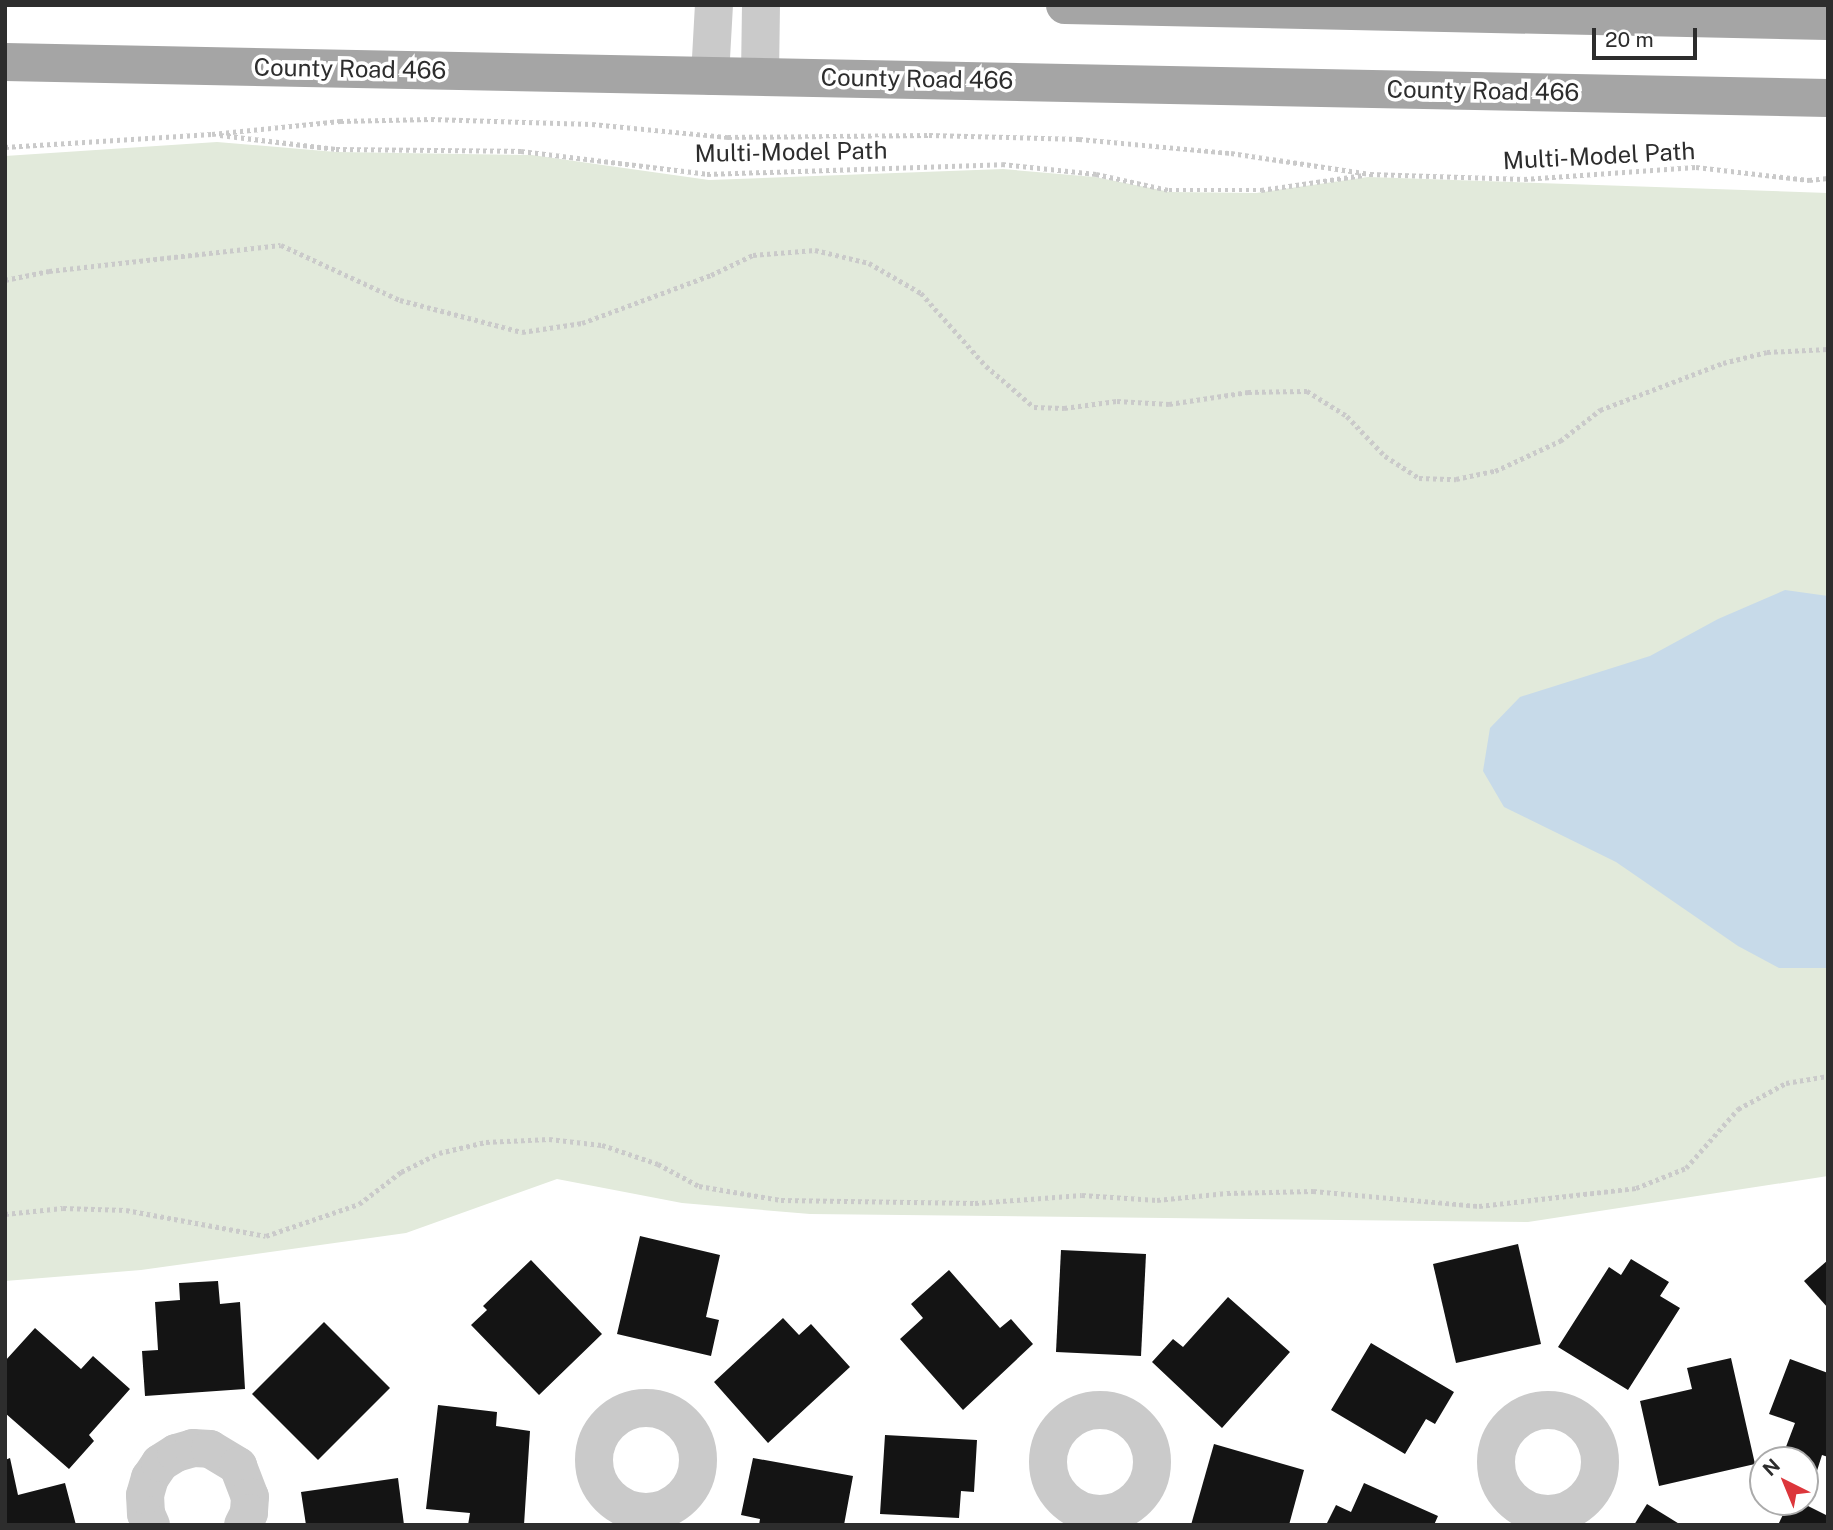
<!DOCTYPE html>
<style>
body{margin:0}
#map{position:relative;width:1833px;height:1530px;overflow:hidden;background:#fff;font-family:"Public Sans",sans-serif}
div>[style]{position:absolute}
.green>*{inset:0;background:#e2eadb}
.water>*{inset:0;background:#c7dae9}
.building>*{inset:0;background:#141414}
.path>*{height:4.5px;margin-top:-2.25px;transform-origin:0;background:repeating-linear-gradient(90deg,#cacaca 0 3.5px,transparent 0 7px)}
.minor>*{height:38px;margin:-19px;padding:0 19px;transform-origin:19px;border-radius:19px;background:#cacaca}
.minor>.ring{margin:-19px;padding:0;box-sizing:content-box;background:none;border:38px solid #cacaca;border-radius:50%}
.major>*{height:38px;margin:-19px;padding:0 19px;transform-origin:19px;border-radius:19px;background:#a5a5a5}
span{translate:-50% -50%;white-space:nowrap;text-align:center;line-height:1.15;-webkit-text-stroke:7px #fff;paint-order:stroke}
.street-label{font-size:24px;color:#2d2d2d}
.frame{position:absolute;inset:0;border:7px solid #2d2d2d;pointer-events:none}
.north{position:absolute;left:1749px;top:1446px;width:70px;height:70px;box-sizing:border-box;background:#fff;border:2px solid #ababab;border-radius:50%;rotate:317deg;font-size:19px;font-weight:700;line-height:28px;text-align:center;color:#2d2d2d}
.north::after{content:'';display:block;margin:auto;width:24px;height:32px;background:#dc363b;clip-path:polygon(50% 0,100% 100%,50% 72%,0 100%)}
.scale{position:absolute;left:1592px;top:28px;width:105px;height:32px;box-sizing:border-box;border:4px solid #2d2d2d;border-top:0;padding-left:9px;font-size:21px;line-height:24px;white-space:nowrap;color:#2d2d2d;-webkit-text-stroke:5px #fff;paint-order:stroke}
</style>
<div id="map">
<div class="green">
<i style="clip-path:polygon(217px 142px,336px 152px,532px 155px,709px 180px,1003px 169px,1095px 177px,1170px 192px,1256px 193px,1368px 177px,1828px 193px,1828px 1176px,1528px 1222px,810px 1214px,682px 1203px,557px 1179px,406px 1233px,141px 1270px,5px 1281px,5px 156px)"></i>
</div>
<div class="water">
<i style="clip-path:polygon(1785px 590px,1828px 596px,1828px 968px,1779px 968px,1738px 946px,1616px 862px,1504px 807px,1483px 771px,1490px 728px,1520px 697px,1650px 656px,1718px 619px)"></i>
</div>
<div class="building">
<i style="clip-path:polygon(640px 1236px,720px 1255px,706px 1317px,719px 1320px,711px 1356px,617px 1334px)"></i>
<i style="clip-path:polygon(1518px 1244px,1541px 1344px,1456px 1363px,1433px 1264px)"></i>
<i style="clip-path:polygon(1061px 1250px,1146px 1254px,1141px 1356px,1056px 1352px)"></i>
<i style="clip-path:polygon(1631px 1259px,1669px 1282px,1660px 1296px,1680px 1308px,1628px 1390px,1558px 1347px,1609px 1267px,1621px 1275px)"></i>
<i style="clip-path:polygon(531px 1260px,602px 1334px,539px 1395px,471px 1325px,487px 1310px,483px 1306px)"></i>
<i style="clip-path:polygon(1828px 1260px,1828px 1308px,1804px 1281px)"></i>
<i style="clip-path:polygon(949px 1270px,1000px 1328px,1011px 1319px,1033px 1344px,963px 1410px,900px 1339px,923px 1318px,911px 1304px)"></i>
<i style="clip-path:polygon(218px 1281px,220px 1304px,240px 1302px,245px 1389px,145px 1396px,142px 1351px,158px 1350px,155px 1302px,180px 1300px,179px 1283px)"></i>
<i style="clip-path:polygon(1228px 1297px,1290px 1352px,1222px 1428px,1152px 1362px,1173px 1339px,1183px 1347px)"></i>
<i style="clip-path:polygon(783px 1318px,799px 1335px,811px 1324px,850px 1367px,768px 1443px,714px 1382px)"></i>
<i style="clip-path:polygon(324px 1322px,390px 1388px,318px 1460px,252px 1394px)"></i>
<i style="clip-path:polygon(35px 1328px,81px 1369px,93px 1356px,130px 1389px,89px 1435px,94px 1441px,69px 1469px,5px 1413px,5px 1361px)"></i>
<i style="clip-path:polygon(1371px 1343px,1454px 1392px,1435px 1424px,1426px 1419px,1405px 1454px,1331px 1410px)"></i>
<i style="clip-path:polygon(1731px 1358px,1755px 1464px,1659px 1486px,1640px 1401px,1692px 1389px,1687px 1368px)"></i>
<i style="clip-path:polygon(1790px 1359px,1828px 1373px,1828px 1457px,1822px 1455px,1816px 1474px,1805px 1470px,1805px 1460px,1781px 1460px,1795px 1423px,1769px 1414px)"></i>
<i style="clip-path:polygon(438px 1405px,497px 1412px,496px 1426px,530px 1431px,524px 1525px,468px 1525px,470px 1513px,426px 1509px)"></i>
<i style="clip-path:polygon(885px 1435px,977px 1440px,974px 1492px,961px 1491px,959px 1518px,880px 1514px)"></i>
<i style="clip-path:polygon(1214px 1444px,1304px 1470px,1289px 1525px,1191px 1525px)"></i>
<i style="clip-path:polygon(10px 1458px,18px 1495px,65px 1483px,76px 1525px,5px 1525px,5px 1460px)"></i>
<i style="clip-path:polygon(753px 1458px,853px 1476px,844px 1525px,759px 1525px,760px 1519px,741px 1515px)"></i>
<i style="clip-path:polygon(398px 1478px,404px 1525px,306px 1525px,301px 1492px)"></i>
<i style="clip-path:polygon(1364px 1483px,1438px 1516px,1434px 1525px,1326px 1525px,1336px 1505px,1351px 1512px)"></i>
<i style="clip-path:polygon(1789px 1502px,1800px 1502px,1828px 1516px,1828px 1525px,1778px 1525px)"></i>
<i style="clip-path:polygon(1647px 1504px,1681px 1525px,1634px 1525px)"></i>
</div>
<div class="path">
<i style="left:220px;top:135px;width:117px;rotate:6.9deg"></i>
<i style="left:336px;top:149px;width:185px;rotate:0.6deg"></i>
<i style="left:521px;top:151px;width:187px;rotate:7deg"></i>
<i style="left:707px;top:174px;width:295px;rotate:-1.9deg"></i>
<i style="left:1002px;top:164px;width:95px;rotate:6.1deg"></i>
<i style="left:1096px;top:174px;width:75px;rotate:12.4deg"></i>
<i style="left:1169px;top:190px;width:92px"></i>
<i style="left:1261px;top:190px;width:104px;rotate:-8.3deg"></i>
<i style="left:5px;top:147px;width:207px;rotate:-3.6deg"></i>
<i style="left:212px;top:134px;width:129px;rotate:-5.8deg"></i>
<i style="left:340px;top:121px;width:91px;rotate:-1.3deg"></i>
<i style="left:431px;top:119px;width:161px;rotate:1.8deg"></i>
<i style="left:592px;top:124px;width:137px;rotate:5.5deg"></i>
<i style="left:728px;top:137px;width:201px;rotate:-0.6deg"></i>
<i style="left:929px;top:135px;width:150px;rotate:1.5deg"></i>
<i style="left:1079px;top:139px;width:153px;rotate:5.3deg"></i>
<i style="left:1231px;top:153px;width:141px;rotate:8.6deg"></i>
<i style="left:1370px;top:174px;width:154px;rotate:1.9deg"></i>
<i style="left:1524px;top:179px;width:172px;rotate:-4deg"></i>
<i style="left:1696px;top:167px;width:114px;rotate:6.6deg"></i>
<i style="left:1809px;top:180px;width:19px;rotate:-6deg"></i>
<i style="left:5px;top:280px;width:45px;rotate:-11.6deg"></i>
<i style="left:49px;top:271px;width:233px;rotate:-6.4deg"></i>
<i style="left:281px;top:245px;width:131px;rotate:24.8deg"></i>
<i style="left:400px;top:300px;width:126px;rotate:14.7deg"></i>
<i style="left:522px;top:332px;width:61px;rotate:-8.5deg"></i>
<i style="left:582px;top:323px;width:138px;rotate:-20.4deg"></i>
<i style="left:711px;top:275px;width:47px;rotate:-25.5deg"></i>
<i style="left:753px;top:255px;width:62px;rotate:-4.6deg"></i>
<i style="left:815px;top:250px;width:56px;rotate:13.5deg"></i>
<i style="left:869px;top:263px;width:60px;rotate:30deg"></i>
<i style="left:921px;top:293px;width:98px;rotate:48.3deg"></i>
<i style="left:986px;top:366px;width:63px;rotate:40.5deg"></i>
<i style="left:1034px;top:407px;width:30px;rotate:2deg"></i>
<i style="left:1064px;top:408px;width:53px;rotate:-7.5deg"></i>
<i style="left:1117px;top:401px;width:52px;rotate:3.3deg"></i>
<i style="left:1169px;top:404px;width:80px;rotate:-8.6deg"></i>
<i style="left:1248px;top:392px;width:59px;rotate:-1deg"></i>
<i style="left:1307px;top:391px;width:47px;rotate:32deg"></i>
<i style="left:1347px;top:416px;width:55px;rotate:46.5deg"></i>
<i style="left:1385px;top:456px;width:40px;rotate:32.9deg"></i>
<i style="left:1419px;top:478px;width:37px;rotate:2deg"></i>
<i style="left:1456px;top:479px;width:40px;rotate:-12deg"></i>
<i style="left:1495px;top:471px;width:72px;rotate:-24.8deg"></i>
<i style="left:1560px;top:441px;width:51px;rotate:-37.8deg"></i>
<i style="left:1600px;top:410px;width:132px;rotate:-20.9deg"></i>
<i style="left:1723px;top:363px;width:45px;rotate:-14deg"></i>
<i style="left:1767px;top:352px;width:61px;rotate:-2.8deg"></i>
<i style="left:5px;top:1214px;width:58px;rotate:-5.9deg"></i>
<i style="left:63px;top:1208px;width:63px;rotate:1.8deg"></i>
<i style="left:126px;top:1210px;width:142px;rotate:10.5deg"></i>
<i style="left:266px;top:1236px;width:98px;rotate:-19deg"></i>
<i style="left:359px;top:1204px;width:53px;rotate:-37.3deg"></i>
<i style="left:401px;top:1172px;width:42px;rotate:-26.6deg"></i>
<i style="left:439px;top:1153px;width:48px;rotate:-13.2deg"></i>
<i style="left:486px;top:1142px;width:63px;rotate:-2.7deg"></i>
<i style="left:549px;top:1139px;width:53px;rotate:6.5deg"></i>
<i style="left:602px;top:1145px;width:59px;rotate:18.7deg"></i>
<i style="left:658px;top:1164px;width:47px;rotate:28.2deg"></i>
<i style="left:699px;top:1186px;width:83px;rotate:9.7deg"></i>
<i style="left:781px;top:1200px;width:194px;rotate:0.9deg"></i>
<i style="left:975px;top:1203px;width:107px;rotate:-4.3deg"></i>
<i style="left:1082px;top:1195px;width:75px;rotate:3.8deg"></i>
<i style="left:1157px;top:1200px;width:70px;rotate:-5.7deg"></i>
<i style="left:1227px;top:1193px;width:86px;rotate:-1.3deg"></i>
<i style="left:1313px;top:1191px;width:167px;rotate:5.2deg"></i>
<i style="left:1479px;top:1206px;width:158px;rotate:-6.5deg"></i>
<i style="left:1636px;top:1188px;width:54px;rotate:-21.8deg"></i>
<i style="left:1686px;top:1168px;width:79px;rotate:-48.6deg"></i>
<i style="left:1738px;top:1109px;width:55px;rotate:-28.4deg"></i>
<i style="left:1786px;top:1083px;width:43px;rotate:-9.5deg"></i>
</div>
<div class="minor">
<i style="left:710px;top:76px;width:71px;rotate:-86.8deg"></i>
<i style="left:760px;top:76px;width:71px;rotate:-89.2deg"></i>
<i class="ring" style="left:594px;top:1408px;width:66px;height:66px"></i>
<i class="ring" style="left:1048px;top:1410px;width:66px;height:66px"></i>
<i class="ring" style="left:1496px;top:1410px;width:66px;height:66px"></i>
<i style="left:151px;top:1525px;width:12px;rotate:-114deg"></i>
<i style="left:146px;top:1514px;width:19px;rotate:-93deg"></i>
<i style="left:145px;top:1495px;width:18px;rotate:-74deg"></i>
<i style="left:150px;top:1478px;width:18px;rotate:-56deg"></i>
<i style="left:160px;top:1463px;width:19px;rotate:-32deg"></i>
<i style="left:176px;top:1453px;width:18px;rotate:-16deg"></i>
<i style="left:193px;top:1448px;width:17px;rotate:3deg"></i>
<i style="left:210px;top:1449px;width:33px;rotate:31deg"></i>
<i style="left:238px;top:1466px;width:33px;rotate:69deg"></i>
<i style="left:250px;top:1497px;width:16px;rotate:94deg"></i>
<i style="left:249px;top:1513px;width:13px;rotate:117deg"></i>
</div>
<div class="major">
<i style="left:1065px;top:5px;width:763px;rotate:1.2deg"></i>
<i style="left:5px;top:62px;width:1823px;rotate:1.13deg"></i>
</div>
<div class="street-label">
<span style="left:350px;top:69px;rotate:1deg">County Road 466</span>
<span style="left:917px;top:79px;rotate:1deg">County Road 466</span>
<span style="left:1483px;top:91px;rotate:1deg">County Road 466</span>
<span style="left:791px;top:152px;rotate:-1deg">Multi-Model Path</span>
<span style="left:1599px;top:156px;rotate:-3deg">Multi-Model Path</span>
</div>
<div class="frame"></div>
<div class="north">N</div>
<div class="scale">20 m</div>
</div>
